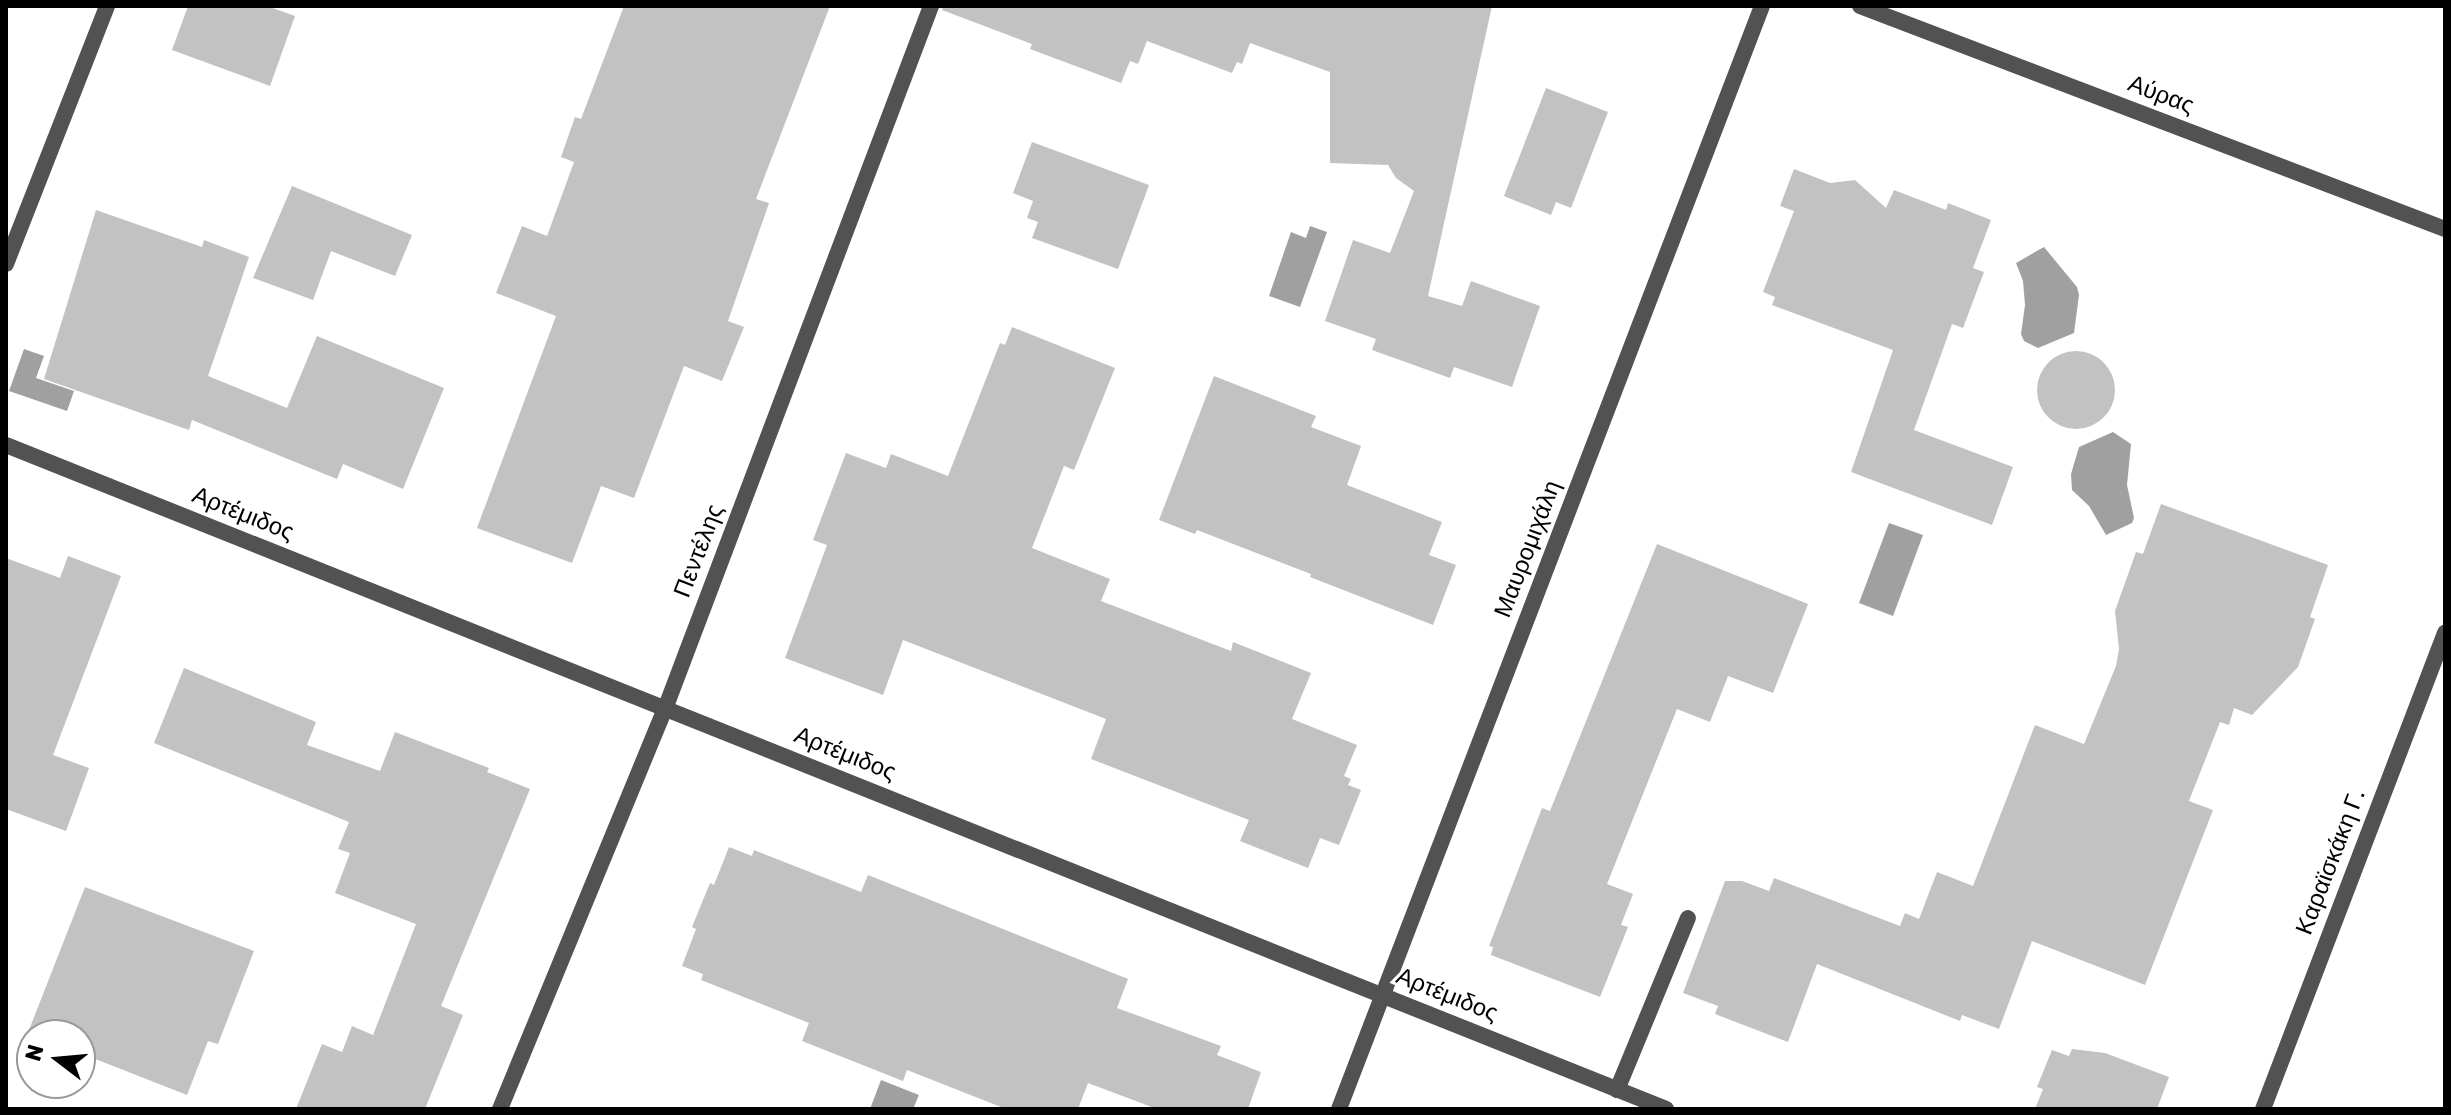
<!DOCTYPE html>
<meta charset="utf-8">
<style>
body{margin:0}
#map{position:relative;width:2451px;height:1115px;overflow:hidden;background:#fff;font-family:Rubik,sans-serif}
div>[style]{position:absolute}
.water>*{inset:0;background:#a0a0a0}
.building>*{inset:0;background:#c2c2c2}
.round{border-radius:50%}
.lane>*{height:16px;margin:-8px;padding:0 8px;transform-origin:8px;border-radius:8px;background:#525252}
.street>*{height:16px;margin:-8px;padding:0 8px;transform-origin:8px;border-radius:8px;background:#525252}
span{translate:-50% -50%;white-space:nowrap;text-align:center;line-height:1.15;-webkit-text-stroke:6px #fff;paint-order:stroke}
.street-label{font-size:24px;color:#000}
.frame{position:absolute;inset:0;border:8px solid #000;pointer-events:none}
.north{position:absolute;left:16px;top:1019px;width:80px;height:80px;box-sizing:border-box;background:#fff;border:2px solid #999;border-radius:50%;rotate:286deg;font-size:22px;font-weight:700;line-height:32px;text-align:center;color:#000}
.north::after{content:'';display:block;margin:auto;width:28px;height:36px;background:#000;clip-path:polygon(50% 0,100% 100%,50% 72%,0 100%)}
</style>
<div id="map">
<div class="water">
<i style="clip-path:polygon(1310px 226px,1327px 232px,1300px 307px,1269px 296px,1291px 232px,1306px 238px)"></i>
<i style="clip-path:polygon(2044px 247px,2077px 287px,2079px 295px,2074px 333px,2038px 348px,2024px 341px,2021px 334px,2025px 305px,2023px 281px,2016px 263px)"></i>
<i style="clip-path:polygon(24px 349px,44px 356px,36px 378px,74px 391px,67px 411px,9px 391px)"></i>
<i style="clip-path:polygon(2113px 432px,2131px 444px,2127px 485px,2134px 518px,2132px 523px,2106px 535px,2089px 506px,2072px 490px,2071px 474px,2079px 447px)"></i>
<i style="clip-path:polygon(1889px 523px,1923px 535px,1893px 616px,1859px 603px)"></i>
<i style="clip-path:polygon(881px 1080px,919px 1095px,913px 1109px,870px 1109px)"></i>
</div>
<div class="building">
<i style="clip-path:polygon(188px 6px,267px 6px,295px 16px,270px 86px,172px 50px)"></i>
<i style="clip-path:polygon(624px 6px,830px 6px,756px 199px,769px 203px,728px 321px,744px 327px,722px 381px,684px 366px,634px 498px,601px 486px,572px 563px,477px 528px,556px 316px,496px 293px,522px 226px,547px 236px,574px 162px,561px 157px,575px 117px,581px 119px)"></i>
<i style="clip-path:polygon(943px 6px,1492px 6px,1428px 296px,1462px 306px,1471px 281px,1540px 306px,1512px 387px,1454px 367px,1450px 378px,1372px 350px,1376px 339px,1325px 321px,1353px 240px,1390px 253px,1414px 191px,1396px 178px,1388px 165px,1330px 163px,1330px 72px,1250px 43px,1242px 64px,1237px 62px,1232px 73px,1147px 41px,1138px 64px,1130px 61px,1121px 83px,1030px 49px,1032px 44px,942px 10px)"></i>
<i style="clip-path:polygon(1546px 88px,1608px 112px,1571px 208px,1556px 202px,1551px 215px,1504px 196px)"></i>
<i style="clip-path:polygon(1032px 142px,1149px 185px,1118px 269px,1032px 238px,1038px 222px,1027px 218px,1033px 201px,1013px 193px)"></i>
<i style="clip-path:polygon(1794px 169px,1830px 183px,1855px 180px,1886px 208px,1894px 190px,1946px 210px,1948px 203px,1991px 220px,1973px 268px,1984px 272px,1963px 328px,1952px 324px,1914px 430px,2013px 467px,1992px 525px,1851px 472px,1893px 350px,1772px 305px,1775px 297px,1763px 292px,1794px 211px,1780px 206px)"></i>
<i style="clip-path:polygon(292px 186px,412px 235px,395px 276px,331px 251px,313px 300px,253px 278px)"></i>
<i style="clip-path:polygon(96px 210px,202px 247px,204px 240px,249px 257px,208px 376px,287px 408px,317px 336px,444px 388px,403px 489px,343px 464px,337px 479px,192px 420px,189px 430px,44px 379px)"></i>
<i style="clip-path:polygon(1012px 327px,1115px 368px,1074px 470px,1064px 466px,1032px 548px,1110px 579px,1101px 601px,1231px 651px,1233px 642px,1311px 673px,1292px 719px,1357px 745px,1344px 776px,1351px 779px,1348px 785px,1361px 790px,1339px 845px,1320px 838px,1308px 868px,1240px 841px,1249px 820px,1091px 759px,1106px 719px,903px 640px,883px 695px,785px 658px,827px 545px,813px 540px,846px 453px,886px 468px,891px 454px,948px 476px,1000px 343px,1005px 345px)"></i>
<i class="round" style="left:2037px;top:351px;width:78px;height:78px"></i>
<i style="clip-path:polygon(1214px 376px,1316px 416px,1311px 427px,1361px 446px,1347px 485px,1442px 522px,1429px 555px,1456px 565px,1433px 625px,1310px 577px,1311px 574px,1197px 530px,1195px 534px,1159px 520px)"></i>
<i style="clip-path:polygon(2161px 504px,2328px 565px,2310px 617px,2315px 619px,2298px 667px,2252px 715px,2234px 708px,2229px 725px,2220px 722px,2189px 801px,2213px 810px,2145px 985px,2032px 941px,1999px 1029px,1962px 1015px,1960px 1021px,1817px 964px,1788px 1042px,1715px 1014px,1718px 1006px,1683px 993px,1725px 881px,1742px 881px,1769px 891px,1774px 878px,1900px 926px,1905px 913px,1919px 919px,1937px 872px,1973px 886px,2035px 725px,2084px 744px,2116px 666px,2119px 649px,2115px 611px,2136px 552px,2143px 554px)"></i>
<i style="clip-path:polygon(1657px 544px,1808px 604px,1773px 693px,1728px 676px,1710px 722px,1677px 709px,1607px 884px,1633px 894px,1621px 925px,1628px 927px,1600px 997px,1491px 955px,1493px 947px,1489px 946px,1542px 808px,1550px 811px)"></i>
<i style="clip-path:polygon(68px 556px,121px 576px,53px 755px,89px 768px,66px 831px,6px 809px,6px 558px,60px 578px)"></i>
<i style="clip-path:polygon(184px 668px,316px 722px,307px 745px,380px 771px,395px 732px,489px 768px,487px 772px,530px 789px,441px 1006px,463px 1015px,425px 1109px,296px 1109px,322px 1044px,342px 1052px,352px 1026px,373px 1035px,416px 924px,335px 893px,350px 853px,338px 849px,349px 822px,154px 743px)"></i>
<i style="clip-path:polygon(729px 847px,752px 856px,754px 850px,861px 892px,868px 875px,1128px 979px,1117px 1008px,1221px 1046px,1217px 1055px,1261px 1072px,1248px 1109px,1157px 1109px,1088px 1083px,1078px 1109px,1006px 1109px,907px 1070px,903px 1081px,802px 1041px,809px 1023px,701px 980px,703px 974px,682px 966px,696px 929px,692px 927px,710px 883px,714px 885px)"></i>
<i style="clip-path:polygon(85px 887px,254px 951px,218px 1044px,208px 1041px,187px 1095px,80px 1053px,80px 1035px,27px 1035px)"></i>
<i style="clip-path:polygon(2072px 1049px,2105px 1053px,2169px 1077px,2157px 1109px,2035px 1109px,2043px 1089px,2037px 1087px,2052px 1050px,2069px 1056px)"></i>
</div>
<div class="lane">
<i style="left:1617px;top:1090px;width:186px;rotate:-67.6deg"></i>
</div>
<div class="street">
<i style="left:1860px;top:6px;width:626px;rotate:20.87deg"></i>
<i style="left:6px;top:264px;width:277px;rotate:-68.6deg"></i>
<i style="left:6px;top:445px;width:1788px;rotate:21.8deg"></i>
<i style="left:500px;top:1109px;width:433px;rotate:-67.6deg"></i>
<i style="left:665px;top:709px;width:752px;rotate:-69.27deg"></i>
<i style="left:1339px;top:1109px;width:1181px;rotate:-69.02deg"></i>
<i style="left:2263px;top:1109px;width:510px;rotate:-69.08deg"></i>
</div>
<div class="street-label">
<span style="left:2161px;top:95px;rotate:21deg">Αύρας</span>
<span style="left:243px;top:514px;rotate:22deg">Αρτέμιδος</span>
<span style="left:1528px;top:549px;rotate:-69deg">Μαυρομιχάλη</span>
<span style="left:699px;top:551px;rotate:-69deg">Πεντέλης</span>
<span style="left:845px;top:754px;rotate:22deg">Αρτέμιδος</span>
<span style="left:2331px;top:862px;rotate:-69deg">Καραϊσκάκη Γ.</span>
<span style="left:1447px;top:995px;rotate:22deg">Αρτέμιδος</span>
</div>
<div class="frame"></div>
<div class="north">N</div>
</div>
